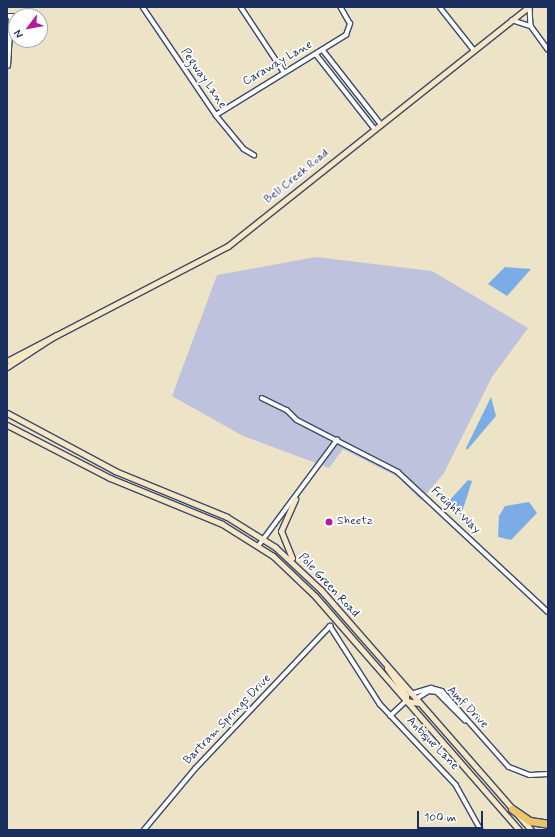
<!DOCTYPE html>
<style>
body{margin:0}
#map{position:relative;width:555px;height:837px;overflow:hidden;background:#ede4c7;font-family:Mynerve,sans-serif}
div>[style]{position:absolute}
.industrial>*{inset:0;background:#bfc2dd}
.water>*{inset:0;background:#7bace6}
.roads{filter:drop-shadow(1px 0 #3a4a6e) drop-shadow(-1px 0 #3a4a6e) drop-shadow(0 1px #3a4a6e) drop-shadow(0 -1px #3a4a6e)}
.street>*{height:3.5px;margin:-1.75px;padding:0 1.75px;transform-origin:1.75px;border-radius:1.75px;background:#fff}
.secondary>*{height:5px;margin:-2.5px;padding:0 2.5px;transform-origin:2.5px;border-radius:2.5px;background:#f8e7c3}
.highway>*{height:7px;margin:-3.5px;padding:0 3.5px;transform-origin:3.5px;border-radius:3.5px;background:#eec469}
.dots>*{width:11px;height:11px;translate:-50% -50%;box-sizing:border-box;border:2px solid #fff;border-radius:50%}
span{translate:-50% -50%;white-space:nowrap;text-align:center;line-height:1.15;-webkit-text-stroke:3.5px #fff;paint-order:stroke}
.street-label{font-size:12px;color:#1b2f5e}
.poi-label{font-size:12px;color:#1b2f5e}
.left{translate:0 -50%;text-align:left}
.frame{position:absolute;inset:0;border:8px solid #1b2f5e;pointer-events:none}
.north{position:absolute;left:8px;top:8px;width:40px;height:40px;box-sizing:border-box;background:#fff;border:1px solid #a4acbf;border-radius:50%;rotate:238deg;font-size:11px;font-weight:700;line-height:16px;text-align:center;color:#1b2f5e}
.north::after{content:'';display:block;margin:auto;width:14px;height:18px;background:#b5179e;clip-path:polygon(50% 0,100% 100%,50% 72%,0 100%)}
.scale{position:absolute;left:417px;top:811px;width:66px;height:18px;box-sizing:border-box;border:2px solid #1b2f5e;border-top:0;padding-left:5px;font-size:12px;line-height:14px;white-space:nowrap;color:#1b2f5e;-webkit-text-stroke:3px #fff;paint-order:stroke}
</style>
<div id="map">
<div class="industrial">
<i style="clip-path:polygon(316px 257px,432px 271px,528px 328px,492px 377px,444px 473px,421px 500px,398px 477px,343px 449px,329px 468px,243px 436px,172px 396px,217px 275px)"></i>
</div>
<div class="water">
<i style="clip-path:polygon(505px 267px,531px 269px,507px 296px,488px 284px)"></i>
<i style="clip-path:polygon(491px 397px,496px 416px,467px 450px,466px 448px)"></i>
<i style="clip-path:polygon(468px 480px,472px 481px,461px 515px,448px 502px)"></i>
<i style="clip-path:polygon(529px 502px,537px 513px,511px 540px,498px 537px,499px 516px,505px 506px)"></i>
</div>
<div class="roads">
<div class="street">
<i style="left:143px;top:7px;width:130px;rotate:55.9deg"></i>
<i style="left:216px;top:115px;width:44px;rotate:50.5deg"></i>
<i style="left:244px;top:149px;width:12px;rotate:31deg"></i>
<i style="left:241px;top:7px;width:78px;rotate:56.5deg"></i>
<i style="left:440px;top:7px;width:55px;rotate:51.7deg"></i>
<i style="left:530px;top:7px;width:19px;rotate:87deg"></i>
<i style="left:531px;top:26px;width:29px;rotate:54deg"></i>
<i style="left:7px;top:16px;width:9px"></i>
<i style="left:512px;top:20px;width:20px;rotate:18deg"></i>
<i style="left:323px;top:50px;width:93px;rotate:52deg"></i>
<i style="left:316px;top:54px;width:94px;rotate:51.9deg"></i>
<i style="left:8px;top:66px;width:49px;rotate:-86.5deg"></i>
<i style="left:216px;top:115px;width:153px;rotate:-31.6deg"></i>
<i style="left:346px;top:35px;width:12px;rotate:-70deg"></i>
<i style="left:350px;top:24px;width:20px;rotate:-120deg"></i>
<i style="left:262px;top:398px;width:28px;rotate:26deg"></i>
<i style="left:287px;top:410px;width:14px;rotate:45deg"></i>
<i style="left:297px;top:420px;width:114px;rotate:27.2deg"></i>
<i style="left:398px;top:472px;width:205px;rotate:43deg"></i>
<i style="left:259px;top:545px;width:131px;rotate:-53.4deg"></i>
<i style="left:411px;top:694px;width:21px;rotate:-17deg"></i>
<i style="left:431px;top:688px;width:11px;rotate:15deg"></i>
<i style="left:442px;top:691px;width:101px;rotate:48.6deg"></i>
<i style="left:509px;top:767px;width:22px;rotate:21deg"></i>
<i style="left:530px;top:775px;width:18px;rotate:-3deg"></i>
<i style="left:416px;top:699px;width:15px;rotate:-32deg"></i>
<i style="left:429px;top:691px;width:8px;rotate:7deg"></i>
<i style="left:437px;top:692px;width:40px;rotate:45deg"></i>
<i style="left:390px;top:716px;width:22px;rotate:-43deg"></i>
<i style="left:144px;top:830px;width:80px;rotate:-50.1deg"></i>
<i style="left:195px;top:769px;width:197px;rotate:-46.6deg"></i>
<i style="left:330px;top:626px;width:93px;rotate:57.3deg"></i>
<i style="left:380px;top:704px;width:111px;rotate:46.8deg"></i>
<i style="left:456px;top:785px;width:51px;rotate:60.9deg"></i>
</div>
<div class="secondary">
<i style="left:7px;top:361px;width:249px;rotate:-27.5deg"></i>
<i style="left:228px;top:246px;width:384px;rotate:-38.5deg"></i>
<i style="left:7px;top:367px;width:59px;rotate:-33.1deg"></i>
<i style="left:7px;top:413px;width:123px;rotate:28.2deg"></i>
<i style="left:115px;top:471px;width:121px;rotate:22.3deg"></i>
<i style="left:227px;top:517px;width:57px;rotate:32deg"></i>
<i style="left:275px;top:547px;width:63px;rotate:43.1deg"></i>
<i style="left:321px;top:590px;width:319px;rotate:48.8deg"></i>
<i style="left:7px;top:425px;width:116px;rotate:27.2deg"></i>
<i style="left:110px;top:478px;width:121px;rotate:22.3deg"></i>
<i style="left:222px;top:524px;width:60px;rotate:32.1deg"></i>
<i style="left:273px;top:556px;width:58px;rotate:43.6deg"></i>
<i style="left:315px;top:596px;width:310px;rotate:48.9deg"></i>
<i style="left:292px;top:558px;width:29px;rotate:-112deg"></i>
<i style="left:281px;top:531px;width:35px;rotate:-66deg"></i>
<i style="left:387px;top:668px;width:33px;rotate:55deg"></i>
<i style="left:406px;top:695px;width:6px;rotate:90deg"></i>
<i style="left:406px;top:701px;width:13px;rotate:9deg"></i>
</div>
<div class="highway">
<i style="left:512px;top:809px;width:22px;rotate:34deg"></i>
<i style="left:530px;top:821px;width:18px;rotate:9deg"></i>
</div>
</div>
<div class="dots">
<i style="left:329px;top:522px;background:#b5179e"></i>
</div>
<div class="street-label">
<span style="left:278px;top:64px;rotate:-30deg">Caraway Lane</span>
<span style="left:203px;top:79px;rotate:55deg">Pegway Lane</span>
<span style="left:297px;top:177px;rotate:-39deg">Bell Creek Road</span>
<span style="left:455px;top:511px;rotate:43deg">Freight Way</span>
<span style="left:328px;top:586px;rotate:47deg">Pole Green Road</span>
<span style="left:467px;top:708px;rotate:46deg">Amf Drive</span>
<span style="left:228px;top:720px;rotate:-46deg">Bartram Springs Drive</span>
<span style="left:432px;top:744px;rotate:46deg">Antique Lane</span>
</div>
<div class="poi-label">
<span class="left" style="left:337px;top:522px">Sheetz</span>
</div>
<div class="frame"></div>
<div class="north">N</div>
<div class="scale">100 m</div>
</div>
